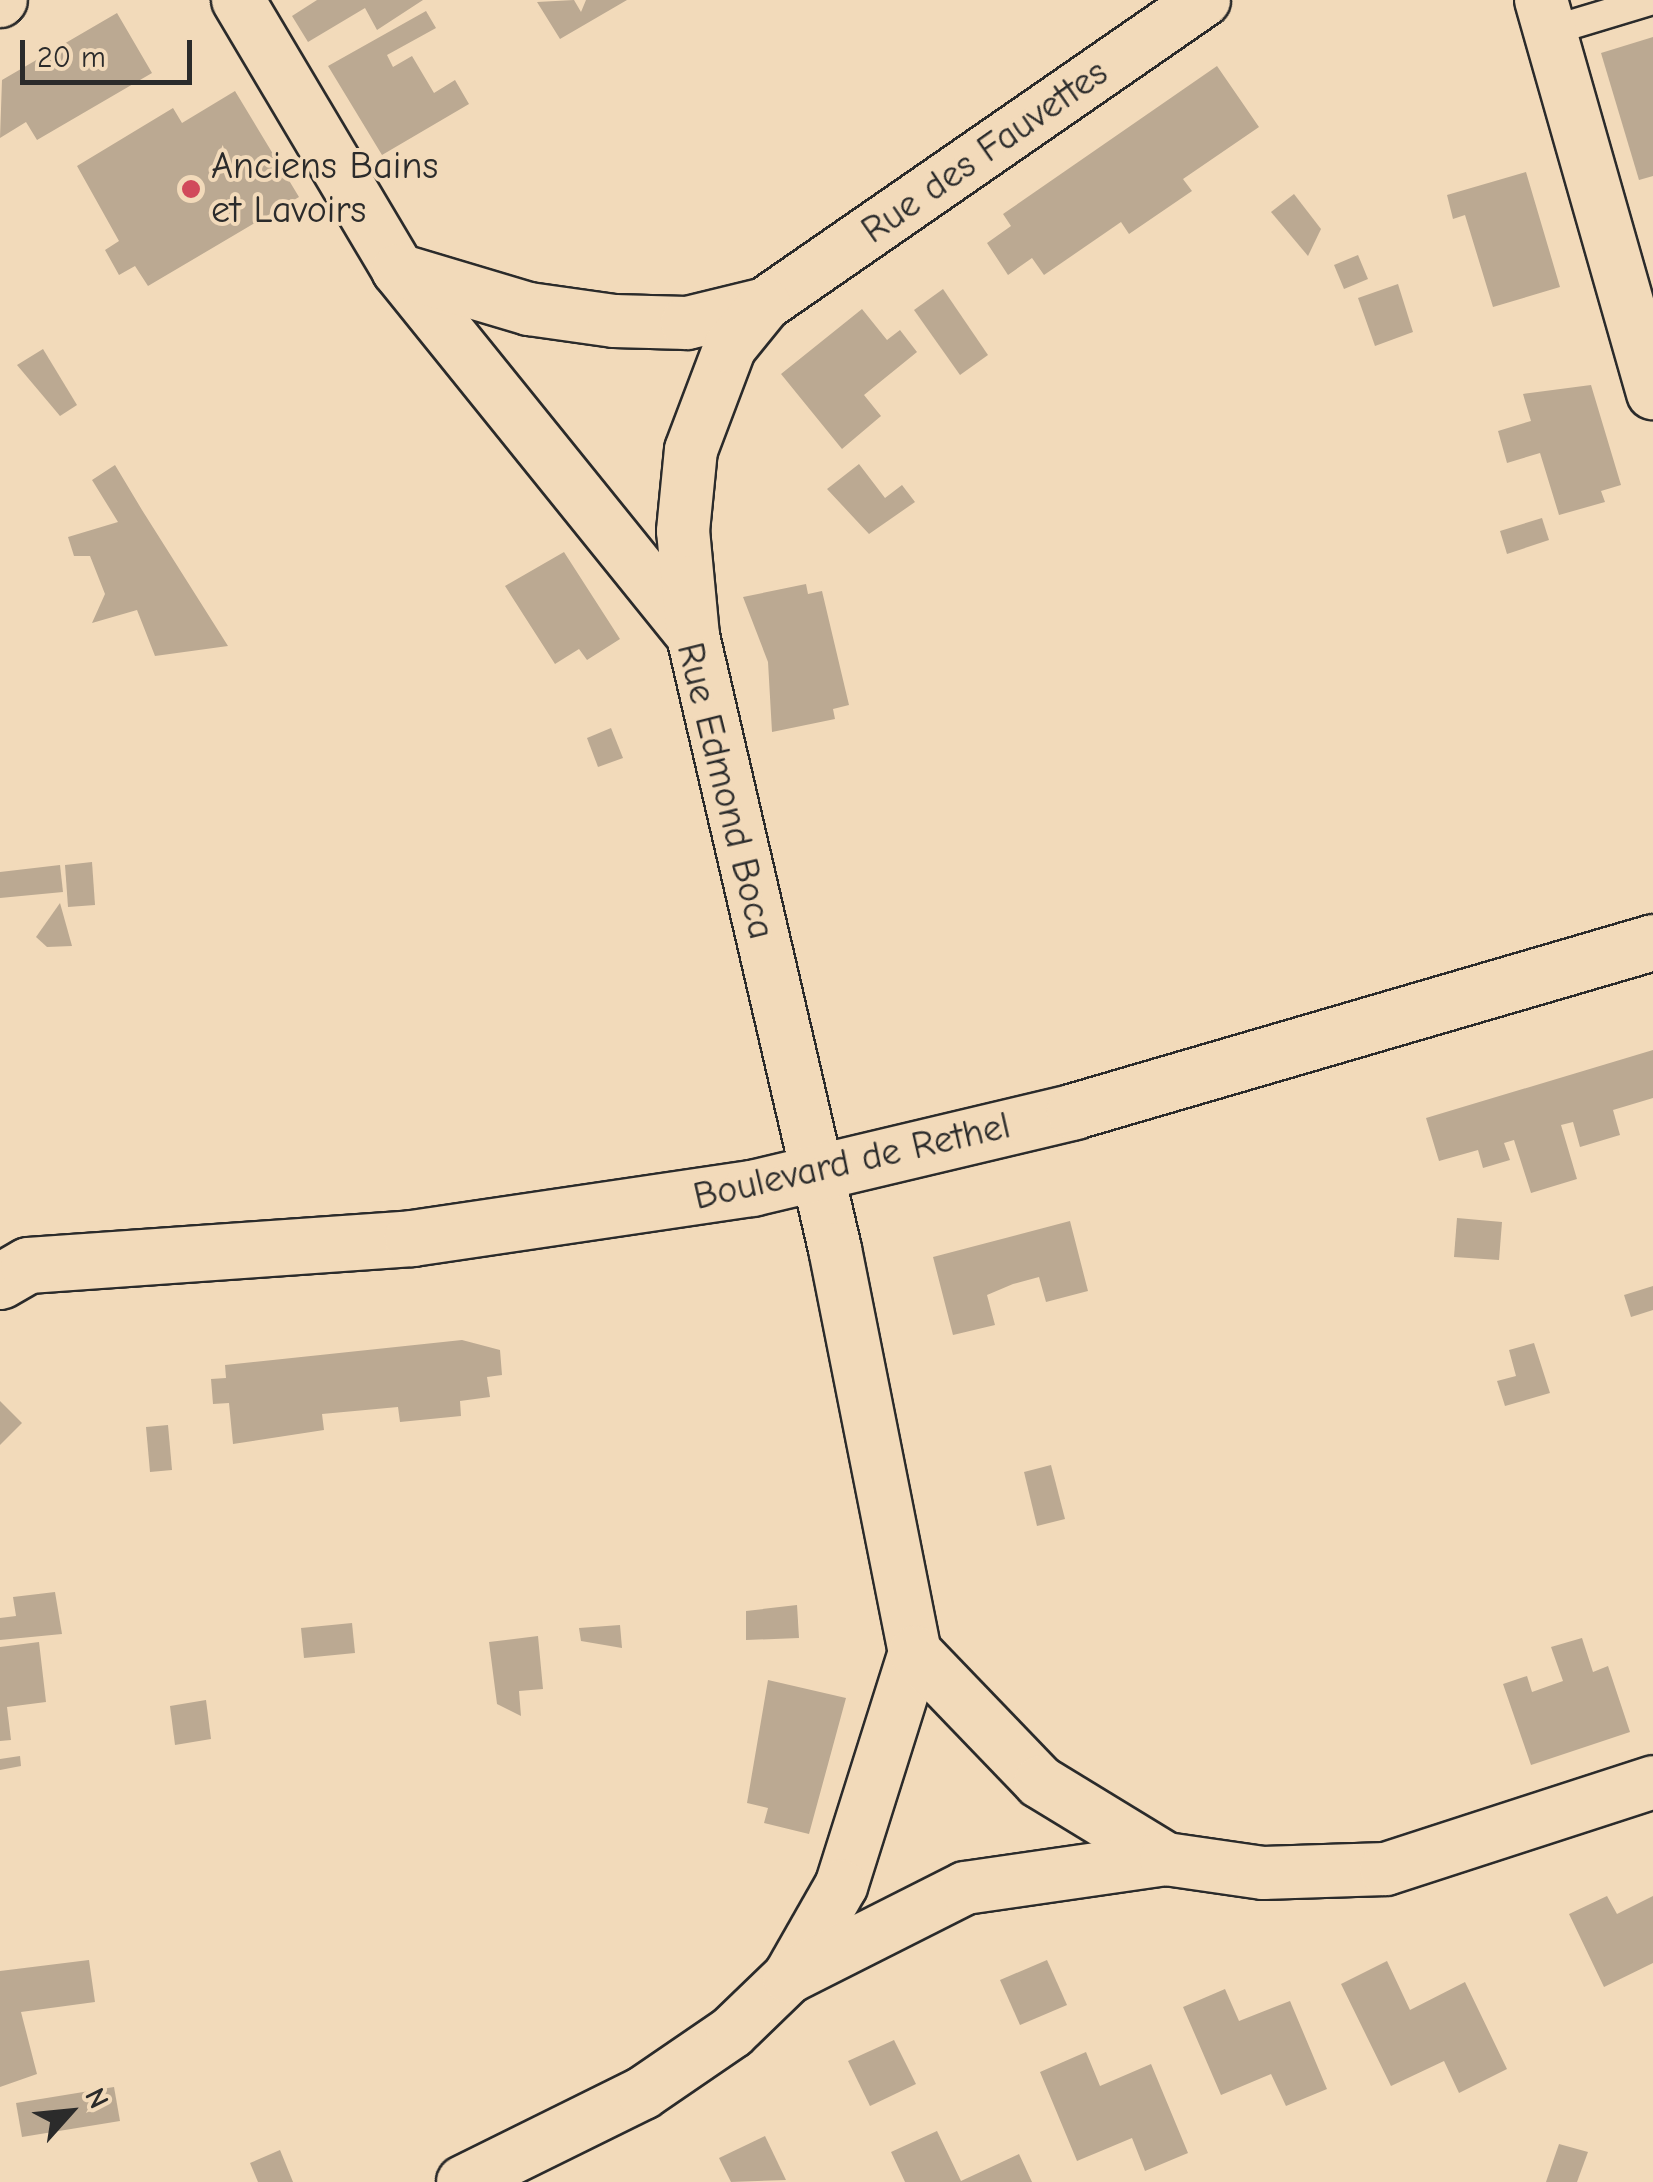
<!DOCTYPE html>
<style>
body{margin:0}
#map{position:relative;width:1653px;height:2182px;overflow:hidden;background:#f2daba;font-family:"Comic Neue",sans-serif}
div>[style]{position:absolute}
.building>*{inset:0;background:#bba992}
.roads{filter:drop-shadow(2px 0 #2b2b2b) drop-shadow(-2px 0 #2b2b2b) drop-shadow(0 2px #2b2b2b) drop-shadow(0 -2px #2b2b2b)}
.service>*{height:28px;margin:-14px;padding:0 14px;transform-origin:14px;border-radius:14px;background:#f2daba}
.minor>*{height:52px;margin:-26px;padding:0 26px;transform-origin:26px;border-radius:26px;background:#f2daba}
.secondary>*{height:55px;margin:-27.5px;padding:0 27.5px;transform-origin:27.5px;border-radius:27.5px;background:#f2daba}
.dots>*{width:28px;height:28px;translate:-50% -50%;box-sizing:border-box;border:5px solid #f2daba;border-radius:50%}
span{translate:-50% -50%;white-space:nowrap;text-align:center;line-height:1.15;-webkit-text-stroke:8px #f2daba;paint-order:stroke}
.street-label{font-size:38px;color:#2b2b2b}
.poi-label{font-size:38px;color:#2b2b2b}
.left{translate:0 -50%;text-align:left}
.north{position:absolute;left:20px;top:2062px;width:100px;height:100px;-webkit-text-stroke:8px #f2daba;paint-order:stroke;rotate:63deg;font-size:28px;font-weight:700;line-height:40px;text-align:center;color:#2b2b2b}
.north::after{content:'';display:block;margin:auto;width:35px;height:45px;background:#2b2b2b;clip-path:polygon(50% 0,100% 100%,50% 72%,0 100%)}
.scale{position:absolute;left:20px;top:40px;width:172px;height:45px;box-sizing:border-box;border:5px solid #2b2b2b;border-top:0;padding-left:12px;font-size:30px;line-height:35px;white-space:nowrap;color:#2b2b2b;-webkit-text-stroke:8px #f2daba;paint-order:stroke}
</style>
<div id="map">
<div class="building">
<i style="clip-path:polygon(317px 0,423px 0,377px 30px,365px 8px,308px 42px,292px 16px)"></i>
<i style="clip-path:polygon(574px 0,581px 12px,586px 0,627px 0,560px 39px,537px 2px)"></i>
<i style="clip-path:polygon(426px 11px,436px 28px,387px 55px,393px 67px,412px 56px,434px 93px,455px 80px,469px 104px,382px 155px,328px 66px)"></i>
<i style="clip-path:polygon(117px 13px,152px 73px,37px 140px,26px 122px,0 138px,2px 80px)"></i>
<i style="clip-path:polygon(1653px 37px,1653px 176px,1639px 180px,1601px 53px)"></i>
<i style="clip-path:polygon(1217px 66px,1259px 127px,1183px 179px,1192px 191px,1129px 234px,1121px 222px,1044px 275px,1032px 258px,1008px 275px,987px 243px,1011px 226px,1003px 214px)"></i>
<i style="clip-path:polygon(235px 91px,299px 197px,148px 286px,135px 266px,119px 275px,105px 250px,119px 241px,77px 166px,173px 108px,182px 123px)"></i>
<i style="clip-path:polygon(1526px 172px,1560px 287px,1493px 307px,1465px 215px,1453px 219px,1447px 195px)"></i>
<i style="clip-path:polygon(1294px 194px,1321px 229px,1308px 256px,1271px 212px)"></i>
<i style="clip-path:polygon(1358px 255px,1368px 279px,1344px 289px,1334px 265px)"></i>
<i style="clip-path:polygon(1398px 284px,1413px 332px,1375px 346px,1358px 298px)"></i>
<i style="clip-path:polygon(943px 289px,988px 355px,960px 375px,914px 310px)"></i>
<i style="clip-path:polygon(862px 309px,887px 340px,900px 330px,917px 352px,864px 395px,881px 416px,842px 449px,781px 374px)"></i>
<i style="clip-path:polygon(43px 349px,77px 405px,60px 416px,17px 365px)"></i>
<i style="clip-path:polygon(1591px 385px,1621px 485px,1601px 491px,1605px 502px,1559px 515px,1540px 453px,1507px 463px,1498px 431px,1531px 421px,1523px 394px)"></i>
<i style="clip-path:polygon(859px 464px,885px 498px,902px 485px,915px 502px,869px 534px,827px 489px)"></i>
<i style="clip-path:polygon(115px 465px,142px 510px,228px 646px,155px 656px,137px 610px,92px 623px,105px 594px,90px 556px,74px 556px,68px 537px,118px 522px,92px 480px)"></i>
<i style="clip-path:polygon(1542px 518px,1549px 540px,1507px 554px,1500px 531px)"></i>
<i style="clip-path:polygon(564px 552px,620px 639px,587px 660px,579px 649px,555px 664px,505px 586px)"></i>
<i style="clip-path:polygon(806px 584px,808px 594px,822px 591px,849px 705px,833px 709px,835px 719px,772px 732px,768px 662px,743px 597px)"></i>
<i style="clip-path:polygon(611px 728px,623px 758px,598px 767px,587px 738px)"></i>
<i style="clip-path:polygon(92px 862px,95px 905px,68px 907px,65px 865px)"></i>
<i style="clip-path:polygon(60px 865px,63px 892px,0 898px,0 872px)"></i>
<i style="clip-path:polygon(60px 903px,72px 946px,47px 947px,36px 937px)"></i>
<i style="clip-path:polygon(1653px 1050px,1653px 1098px,1613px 1110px,1620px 1135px,1580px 1147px,1573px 1122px,1561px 1125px,1577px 1179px,1531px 1193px,1514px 1140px,1504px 1143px,1510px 1160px,1483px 1168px,1478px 1150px,1439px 1161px,1426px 1118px)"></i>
<i style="clip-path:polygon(1457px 1218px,1502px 1222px,1499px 1260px,1454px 1257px)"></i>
<i style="clip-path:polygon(1070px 1221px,1088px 1291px,1046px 1302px,1039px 1277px,1013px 1284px,987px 1295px,995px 1325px,953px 1335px,933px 1257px)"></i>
<i style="clip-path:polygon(1653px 1286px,1653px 1310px,1631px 1317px,1624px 1295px)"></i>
<i style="clip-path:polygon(462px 1340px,500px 1350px,502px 1375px,487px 1377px,490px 1397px,460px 1401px,461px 1416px,400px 1422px,398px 1407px,322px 1414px,324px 1430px,233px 1444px,229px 1403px,213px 1404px,211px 1379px,226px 1378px,225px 1365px)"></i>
<i style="clip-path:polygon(1534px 1343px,1550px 1393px,1505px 1406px,1497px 1381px,1516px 1376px,1509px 1350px)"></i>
<i style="clip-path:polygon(0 1401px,22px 1423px,0 1445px)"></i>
<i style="clip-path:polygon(168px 1425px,172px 1470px,150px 1472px,146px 1427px)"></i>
<i style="clip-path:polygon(1051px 1465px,1065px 1519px,1037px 1526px,1024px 1472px)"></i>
<i style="clip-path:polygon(55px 1592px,62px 1634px,0 1640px,0 1618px,16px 1616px,13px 1597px)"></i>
<i style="clip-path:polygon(797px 1605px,799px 1638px,746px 1640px,746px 1611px)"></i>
<i style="clip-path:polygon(352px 1623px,355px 1653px,304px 1658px,301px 1628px)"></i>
<i style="clip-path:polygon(620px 1625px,622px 1648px,581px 1641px,579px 1628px)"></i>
<i style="clip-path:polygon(538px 1636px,543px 1689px,519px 1691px,521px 1716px,497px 1704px,489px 1642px)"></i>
<i style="clip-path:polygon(1582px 1638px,1593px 1672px,1608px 1666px,1630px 1732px,1531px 1765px,1503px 1684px,1527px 1676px,1532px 1692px,1563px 1681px,1551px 1647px)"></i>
<i style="clip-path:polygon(39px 1642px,46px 1702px,7px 1707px,11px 1740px,0 1741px,0 1647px)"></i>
<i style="clip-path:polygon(768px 1680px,846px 1698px,809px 1834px,764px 1823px,768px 1808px,747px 1803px)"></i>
<i style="clip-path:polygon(206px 1700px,211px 1739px,175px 1745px,170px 1706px)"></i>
<i style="clip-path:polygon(20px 1756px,21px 1766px,0 1770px,0 1759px)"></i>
<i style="clip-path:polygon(1607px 1896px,1617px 1914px,1653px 1896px,1653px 1963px,1604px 1987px,1569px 1914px)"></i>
<i style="clip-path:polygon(89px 1960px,95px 2002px,21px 2012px,37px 2074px,0 2087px,0 1971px)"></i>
<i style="clip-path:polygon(1047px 1960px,1067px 2005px,1020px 2025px,1000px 1980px)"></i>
<i style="clip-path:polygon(1387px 1961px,1410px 2010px,1465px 1982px,1507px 2069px,1459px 2093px,1444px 2061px,1391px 2086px,1341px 1984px)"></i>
<i style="clip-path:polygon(1225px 1989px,1239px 2021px,1290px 2001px,1327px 2089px,1286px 2106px,1271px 2074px,1221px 2095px,1183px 2007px)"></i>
<i style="clip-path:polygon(894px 2040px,916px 2084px,870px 2106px,848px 2061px)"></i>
<i style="clip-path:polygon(1086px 2052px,1100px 2086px,1151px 2064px,1188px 2153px,1145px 2171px,1132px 2138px,1077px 2161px,1040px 2072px)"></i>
<i style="clip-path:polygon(114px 2087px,120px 2121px,22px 2137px,16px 2103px)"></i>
<i style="clip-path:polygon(937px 2131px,961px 2181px,1019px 2154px,1032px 2182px,905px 2182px,891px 2152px)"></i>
<i style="clip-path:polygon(765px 2136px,786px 2180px,731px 2182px,719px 2158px)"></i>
<i style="clip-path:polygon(1559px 2144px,1588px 2152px,1577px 2182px,1546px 2182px)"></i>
<i style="clip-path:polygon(280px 2150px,293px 2182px,258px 2182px,250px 2163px)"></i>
</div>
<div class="roads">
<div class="service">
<i style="left:1550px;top:31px;width:108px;rotate:-16.8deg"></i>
</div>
<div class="minor">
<i style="left:238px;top:0;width:314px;rotate:59.3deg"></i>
<i style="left:398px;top:270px;width:470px;rotate:51.1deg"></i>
<i style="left:693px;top:636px;width:629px;rotate:76.96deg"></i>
<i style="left:835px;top:1249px;width:411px;rotate:78.8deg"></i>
<i style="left:915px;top:1652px;width:245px;rotate:107.5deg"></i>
<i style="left:841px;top:1886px;width:105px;rotate:119.7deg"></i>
<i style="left:1541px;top:0;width:409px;rotate:74.1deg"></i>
<i style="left:0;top:1px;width:1px;rotate:-45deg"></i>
<i style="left:398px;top:270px;width:137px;rotate:16.6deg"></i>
<i style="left:529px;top:309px;width:86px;rotate:8deg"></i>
<i style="left:614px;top:321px;width:73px;rotate:1.6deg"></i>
<i style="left:687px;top:323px;width:80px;rotate:-13.7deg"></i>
<i style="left:765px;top:304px;width:534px;rotate:-34.7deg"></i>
<i style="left:693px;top:636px;width:105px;rotate:-95.4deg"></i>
<i style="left:683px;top:531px;width:81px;rotate:-84.4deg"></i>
<i style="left:691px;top:450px;width:110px;rotate:-69.3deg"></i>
<i style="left:730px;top:347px;width:55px;rotate:-50.9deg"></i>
<i style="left:915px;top:1652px;width:180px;rotate:46.1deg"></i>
<i style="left:1040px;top:1782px;width:148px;rotate:31.4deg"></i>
<i style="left:463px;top:2182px;width:201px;rotate:-26.3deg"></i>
<i style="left:643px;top:2093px;width:108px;rotate:-34.4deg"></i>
<i style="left:732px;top:2032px;width:79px;rotate:-44deg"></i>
<i style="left:789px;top:1977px;width:197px;rotate:-26.8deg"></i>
<i style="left:965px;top:1888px;width:203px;rotate:-8.2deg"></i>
<i style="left:1166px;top:1859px;width:98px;rotate:8.2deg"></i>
<i style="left:1263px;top:1873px;width:123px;rotate:-1.9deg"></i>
<i style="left:1386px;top:1869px;width:281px;rotate:-18deg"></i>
</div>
<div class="secondary">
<i style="left:0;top:1281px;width:32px;rotate:-30deg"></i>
<i style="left:28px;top:1265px;width:385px;rotate:-4deg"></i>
<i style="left:412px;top:1238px;width:344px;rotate:-8.4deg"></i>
<i style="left:752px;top:1188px;width:331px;rotate:-13.4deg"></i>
<i style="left:1074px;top:1111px;width:603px;rotate:-16.27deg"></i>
</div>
</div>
<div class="dots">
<i style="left:191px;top:189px;background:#d1495b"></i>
</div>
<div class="street-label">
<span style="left:985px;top:152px;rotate:-35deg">Rue des Fauvettes</span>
<span style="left:725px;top:791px;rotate:76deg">Rue Edmond Boca</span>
<span style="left:852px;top:1162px;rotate:-13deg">Boulevard de Rethel</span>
</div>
<div class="poi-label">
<span class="left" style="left:211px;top:189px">Anciens Bains<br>et Lavoirs</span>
</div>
<div class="north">N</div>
<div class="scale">20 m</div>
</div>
